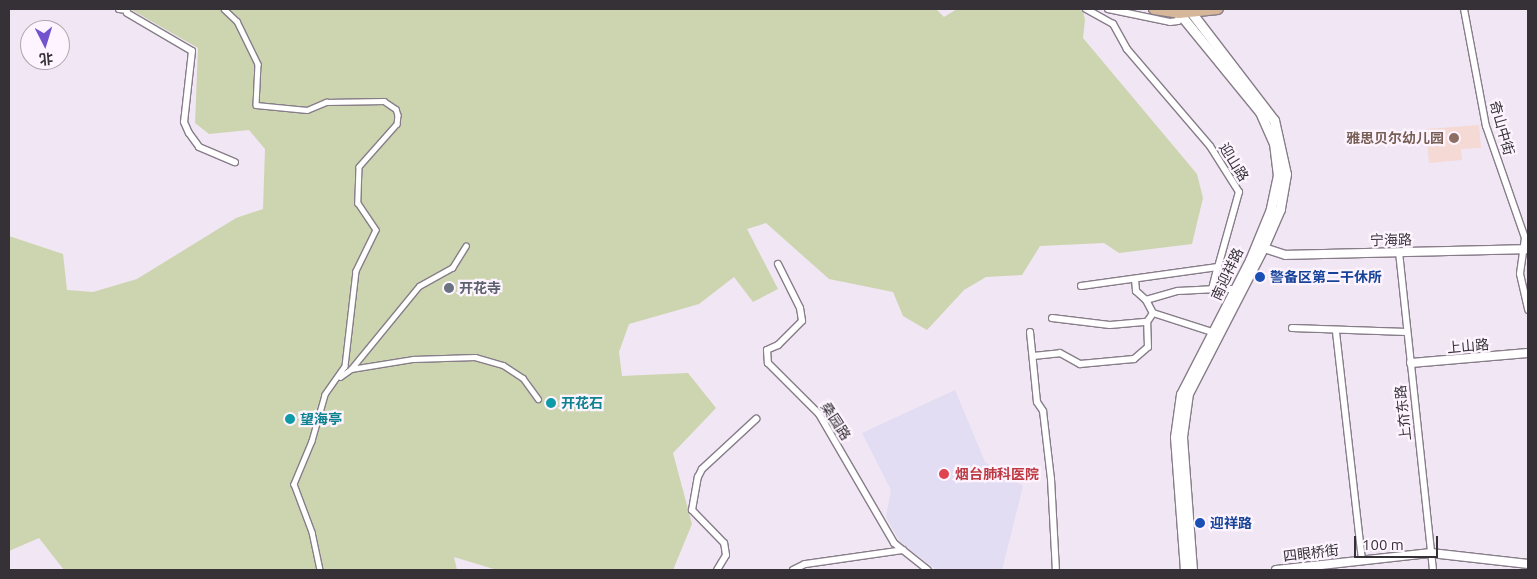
<!DOCTYPE html>
<meta charset="utf-8">
<style>
body{margin:0}
#map{position:relative;width:1537px;height:579px;overflow:hidden;background:#f1e6f3;font-family:Ubuntu,"Noto Sans SC",sans-serif}
div>[style]{position:absolute}
.education>*{inset:0;background:#f4d9d5}
.medical>*{inset:0;background:#e2ddf2}
.green>*{inset:0;background:#ccd5af}
.roads{filter:drop-shadow(1px 0 #877d89) drop-shadow(-1px 0 #877d89) drop-shadow(0 1px #877d89) drop-shadow(0 -1px #877d89)}
.pedestrian>*{height:4.5px;margin:-2.25px;padding:0 2.25px;transform-origin:2.25px;border-radius:2.25px;background:#fff}
.minor>*{height:6px;margin:-3px;padding:0 3px;transform-origin:3px;border-radius:3px;background:#fff}
.tertiary>*{height:8px;margin:-4px;padding:0 4px;transform-origin:4px;border-radius:4px;background:#fff}
.secondary>*{height:9px;margin:-4.5px;padding:0 4.5px;transform-origin:4.5px;border-radius:4.5px;background:#fff}
.primary>*{height:10px;margin:-5px;padding:0 5px;transform-origin:5px;border-radius:5px;background:#d7b79a}
.dots>*{width:14px;height:14px;translate:-50% -50%;box-sizing:border-box;border:2px solid #fdf4ff;border-radius:50%}
span{translate:-50% -50%;white-space:nowrap;text-align:center;line-height:1.15;-webkit-text-stroke:4.5px #fdf4ff;paint-order:stroke}
.street-label{font-size:14px;color:#353136}
.education-label{font-size:14px;color:#785e54;font-weight:700}
.right{translate:-100% -50%;text-align:right}
.transit-label{font-size:14px;color:#164399;font-weight:700}
.left{translate:0 -50%;text-align:left}
.worship-label{font-size:14px;color:#5b616d;font-weight:700}
.culture-label{font-size:14px;color:#0d838f;font-weight:700}
.health-label{font-size:14px;color:#be3a42;font-weight:700}
.frame{position:absolute;inset:0;border:10px solid #353136;pointer-events:none}
.north{position:absolute;left:20px;top:20px;width:50px;height:50px;box-sizing:border-box;background:#fdf4ff;border:1px solid #ada6af;border-radius:50%;rotate:175deg;font-size:14px;font-weight:700;line-height:20px;text-align:center;color:#353136}
.north::after{content:'';display:block;margin:auto;width:18px;height:22px;background:#7454ce;clip-path:polygon(50% 0,100% 100%,50% 72%,0 100%)}
.scale{position:absolute;left:1354px;top:536px;width:84px;height:22px;box-sizing:border-box;border:2px solid #353136;border-top:0;padding-left:6px;font-size:15px;line-height:18px;white-space:nowrap;color:#353136;-webkit-text-stroke:4px #fdf4ff;paint-order:stroke}
</style>
<div id="map">
<div class="education">
<i style="clip-path:polygon(1479px 125px,1481px 148px,1461px 149px,1462px 160px,1429px 163px,1426px 129px)"></i>
</div>
<div class="medical">
<i style="clip-path:polygon(955px 390px,985px 462px,1023px 486px,1002px 570px,937px 570px,900px 542px,886px 517px,891px 490px,862px 433px)"></i>
</div>
<div class="green">
<i style="clip-path:polygon(130px 9px,936px 9px,944px 17px,957px 9px,1075px 9px,1083px 11px,1085px 20px,1083px 38px,1197px 174px,1203px 198px,1192px 244px,1119px 253px,1104px 243px,1040px 246px,1022px 275px,986px 277px,964px 290px,927px 330px,903px 316px,893px 292px,829px 279px,766px 223px,747px 229px,778px 289px,753px 302px,734px 277px,699px 304px,629px 324px,619px 352px,622px 376px,688px 373px,716px 408px,673px 453px,692px 524px,673px 570px,497px 570px,454px 557px,457px 570px,64px 570px,39px 538px,9px 551px,9px 236px,63px 254px,67px 290px,93px 292px,137px 279px,236px 218px,263px 209px,265px 149px,249px 130px,209px 134px,195px 123px,198px 48px)"></i>
</div>
<div class="roads">
<div class="pedestrian">
<i style="left:224px;top:9px;width:18px;rotate:43deg"></i>
<i style="left:237px;top:21px;width:48px;rotate:64deg"></i>
<i style="left:258px;top:64px;width:41px;rotate:92.8deg"></i>
<i style="left:256px;top:105px;width:51px;rotate:5.6deg"></i>
<i style="left:307px;top:110px;width:21px;rotate:-23deg"></i>
<i style="left:326px;top:102px;width:58px;rotate:-1deg"></i>
<i style="left:384px;top:101px;width:14px;rotate:34deg"></i>
<i style="left:396px;top:109px;width:6px;rotate:72deg"></i>
<i style="left:398px;top:115px;width:9px;rotate:96deg"></i>
<i style="left:397px;top:124px;width:57px;rotate:131.5deg"></i>
<i style="left:359px;top:167px;width:36px;rotate:92deg"></i>
<i style="left:358px;top:203px;width:32px;rotate:56deg"></i>
<i style="left:376px;top:230px;width:46px;rotate:116deg"></i>
<i style="left:356px;top:271px;width:96px;rotate:96.6deg"></i>
<i style="left:345px;top:366px;width:35px;rotate:125deg"></i>
<i style="left:325px;top:395px;width:48px;rotate:105.8deg"></i>
<i style="left:312px;top:441px;width:47px;rotate:112.7deg"></i>
<i style="left:294px;top:484px;width:51px;rotate:69.4deg"></i>
<i style="left:312px;top:532px;width:39px;rotate:78deg"></i>
<i style="left:351px;top:369px;width:63px;rotate:-9.2deg"></i>
<i style="left:413px;top:359px;width:62px;rotate:-1.8deg"></i>
<i style="left:475px;top:357px;width:29px;rotate:16deg"></i>
<i style="left:503px;top:365px;width:24px;rotate:33deg"></i>
<i style="left:523px;top:378px;width:26px;rotate:54deg"></i>
<i style="left:340px;top:377px;width:14px;rotate:-36deg"></i>
<i style="left:351px;top:369px;width:107px;rotate:-50.7deg"></i>
<i style="left:419px;top:286px;width:38px;rotate:-29deg"></i>
<i style="left:452px;top:268px;width:26px;rotate:-58deg"></i>
</div>
<div class="minor">
<i style="left:119px;top:9px;width:8px;rotate:7deg"></i>
<i style="left:1108px;top:9px;width:63px;rotate:11.8deg"></i>
<i style="left:1170px;top:22px;width:8px;rotate:-7deg"></i>
<i style="left:1178px;top:21px;width:8px;rotate:-83deg"></i>
<i style="left:1464px;top:9px;width:119px;rotate:79.4deg"></i>
<i style="left:1486px;top:126px;width:119px;rotate:70.8deg"></i>
<i style="left:1525px;top:238px;width:36px;rotate:98deg"></i>
<i style="left:1520px;top:274px;width:37px;rotate:77deg"></i>
<i style="left:127px;top:13px;width:75px;rotate:30.3deg"></i>
<i style="left:192px;top:51px;width:71px;rotate:96.4deg"></i>
<i style="left:184px;top:122px;width:12px;rotate:66deg"></i>
<i style="left:189px;top:133px;width:17px;rotate:54deg"></i>
<i style="left:199px;top:147px;width:39px;rotate:23deg"></i>
<i style="left:1399px;top:252px;width:320px;rotate:83.9deg"></i>
<i style="left:778px;top:264px;width:49px;rotate:63.4deg"></i>
<i style="left:800px;top:308px;width:13px;rotate:81deg"></i>
<i style="left:802px;top:321px;width:34px;rotate:135deg"></i>
<i style="left:778px;top:345px;width:12px;rotate:156deg"></i>
<i style="left:767px;top:350px;width:13px;rotate:86deg"></i>
<i style="left:768px;top:363px;width:72px;rotate:45deg"></i>
<i style="left:819px;top:414px;width:149px;rotate:59.8deg"></i>
<i style="left:894px;top:543px;width:43px;rotate:38.5deg"></i>
<i style="left:1135px;top:279px;width:12px;rotate:85deg"></i>
<i style="left:1136px;top:291px;width:13px;rotate:42deg"></i>
<i style="left:1146px;top:300px;width:33px;rotate:-16deg"></i>
<i style="left:1178px;top:291px;width:34px;rotate:-3deg"></i>
<i style="left:1212px;top:289px;width:21px;rotate:-76deg"></i>
<i style="left:1081px;top:286px;width:138px;rotate:-7.9deg"></i>
<i style="left:1218px;top:267px;width:78px;rotate:-74.4deg"></i>
<i style="left:1239px;top:192px;width:54px;rotate:-122.2deg"></i>
<i style="left:1210px;top:146px;width:128px;rotate:-130.6deg"></i>
<i style="left:1127px;top:49px;width:29px;rotate:-119deg"></i>
<i style="left:1113px;top:24px;width:31px;rotate:-151deg"></i>
<i style="left:1212px;top:289px;width:24px"></i>
<i style="left:1146px;top:300px;width:15px;rotate:62deg"></i>
<i style="left:1153px;top:313px;width:65px;rotate:17.9deg"></i>
<i style="left:1052px;top:318px;width:58px;rotate:6.9deg"></i>
<i style="left:1110px;top:325px;width:37px;rotate:-5deg"></i>
<i style="left:1147px;top:322px;width:11px;rotate:-56deg"></i>
<i style="left:1292px;top:328px;width:115px;rotate:2deg"></i>
<i style="left:1030px;top:332px;width:70px;rotate:84.3deg"></i>
<i style="left:1037px;top:402px;width:11px;rotate:56deg"></i>
<i style="left:1043px;top:411px;width:68px;rotate:83.3deg"></i>
<i style="left:1051px;top:479px;width:91px;rotate:86.9deg"></i>
<i style="left:1336px;top:332px;width:228px;rotate:83.5deg"></i>
<i style="left:1033px;top:356px;width:27px;rotate:-6deg"></i>
<i style="left:1060px;top:353px;width:23px;rotate:29deg"></i>
<i style="left:1080px;top:364px;width:54px;rotate:-5.3deg"></i>
<i style="left:1134px;top:359px;width:18px;rotate:-41deg"></i>
<i style="left:1148px;top:347px;width:25px;rotate:-92deg"></i>
<i style="left:717px;top:570px;width:17px;rotate:-59deg"></i>
<i style="left:726px;top:555px;width:12px;rotate:-99deg"></i>
<i style="left:724px;top:543px;width:46px;rotate:-134.1deg"></i>
<i style="left:692px;top:510px;width:34px;rotate:-80deg"></i>
<i style="left:698px;top:477px;width:9px;rotate:-63deg"></i>
<i style="left:702px;top:469px;width:74px;rotate:-42.8deg"></i>
<i style="left:793px;top:570px;width:13px;rotate:-27deg"></i>
<i style="left:805px;top:564px;width:99px;rotate:-8.1deg"></i>
</div>
<div class="tertiary">
<i style="left:1258px;top:246px;width:29px;rotate:18deg"></i>
<i style="left:1286px;top:255px;width:242px;rotate:-1.4deg"></i>
<i style="left:1411px;top:363px;width:117px;rotate:-4.9deg"></i>
<i style="left:1276px;top:570px;width:156px;rotate:-6.3deg"></i>
<i style="left:1431px;top:553px;width:98px;rotate:6.5deg"></i>
</div>
<div class="secondary">
<i style="left:1191px;top:12px;width:136px;rotate:52.5deg"></i>
<i style="left:1274px;top:120px;width:55px;rotate:77.5deg"></i>
<i style="left:1286px;top:174px;width:36px;rotate:100deg"></i>
<i style="left:1280px;top:209px;width:43px;rotate:113.6deg"></i>
<i style="left:1263px;top:248px;width:163px;rotate:117.3deg"></i>
<i style="left:1188px;top:393px;width:44px;rotate:97.8deg"></i>
<i style="left:1182px;top:437px;width:133px;rotate:85.7deg"></i>
<i style="left:1179px;top:13px;width:128px;rotate:50.7deg"></i>
<i style="left:1260px;top:112px;width:34px;rotate:66deg"></i>
<i style="left:1274px;top:143px;width:32px;rotate:83deg"></i>
<i style="left:1278px;top:175px;width:35px;rotate:102deg"></i>
<i style="left:1271px;top:209px;width:55px;rotate:112.4deg"></i>
<i style="left:1250px;top:260px;width:151px;rotate:117.2deg"></i>
<i style="left:1181px;top:394px;width:43px;rotate:97.9deg"></i>
<i style="left:1175px;top:437px;width:133px;rotate:85.7deg"></i>
</div>
<div class="primary">
<i style="left:1154px;top:9px;width:25px;rotate:9deg"></i>
<i style="left:1179px;top:13px;width:39px;rotate:-6deg"></i>
</div>
</div>
<div class="dots">
<i style="left:1454px;top:138px;background:#8d6e63"></i>
<i style="left:1260px;top:277px;background:#1a4fb4"></i>
<i style="left:449px;top:288px;background:#6b7280"></i>
<i style="left:551px;top:403px;background:#0f9aa8"></i>
<i style="left:290px;top:419px;background:#0f9aa8"></i>
<i style="left:944px;top:474px;background:#e0444e"></i>
<i style="left:1200px;top:523px;background:#1a4fb4"></i>
</div>
<div class="street-label">
<span style="left:1502px;top:128px;rotate:74deg">奇山中街</span>
<span style="left:1234px;top:162px;rotate:58deg">迎山路</span>
<span style="left:1391px;top:240px;rotate:-1deg">宁海路</span>
<span style="left:1227px;top:274px;rotate:-65deg">南迎祥路</span>
<span style="left:1468px;top:346px;rotate:-5deg">上山路</span>
<span style="left:1403px;top:413px;rotate:-96deg">上夼东路</span>
<span style="left:836px;top:421px;rotate:57deg">桑园路</span>
<span style="left:1311px;top:553px;rotate:-7deg">四眼桥街</span>
</div>
<div class="education-label">
<span class="right" style="left:1444px;top:138px">雅思贝尔幼儿园</span>
</div>
<div class="transit-label">
<span class="left" style="left:1270px;top:277px">警备区第二干休所</span>
<span class="left" style="left:1210px;top:523px">迎祥路</span>
</div>
<div class="worship-label">
<span class="left" style="left:459px;top:288px">开花寺</span>
</div>
<div class="culture-label">
<span class="left" style="left:561px;top:403px">开花石</span>
<span class="left" style="left:300px;top:419px">望海亭</span>
</div>
<div class="health-label">
<span class="left" style="left:955px;top:474px">烟台肺科医院</span>
</div>
<div class="frame"></div>
<div class="north">北</div>
<div class="scale">100 m</div>
</div>
